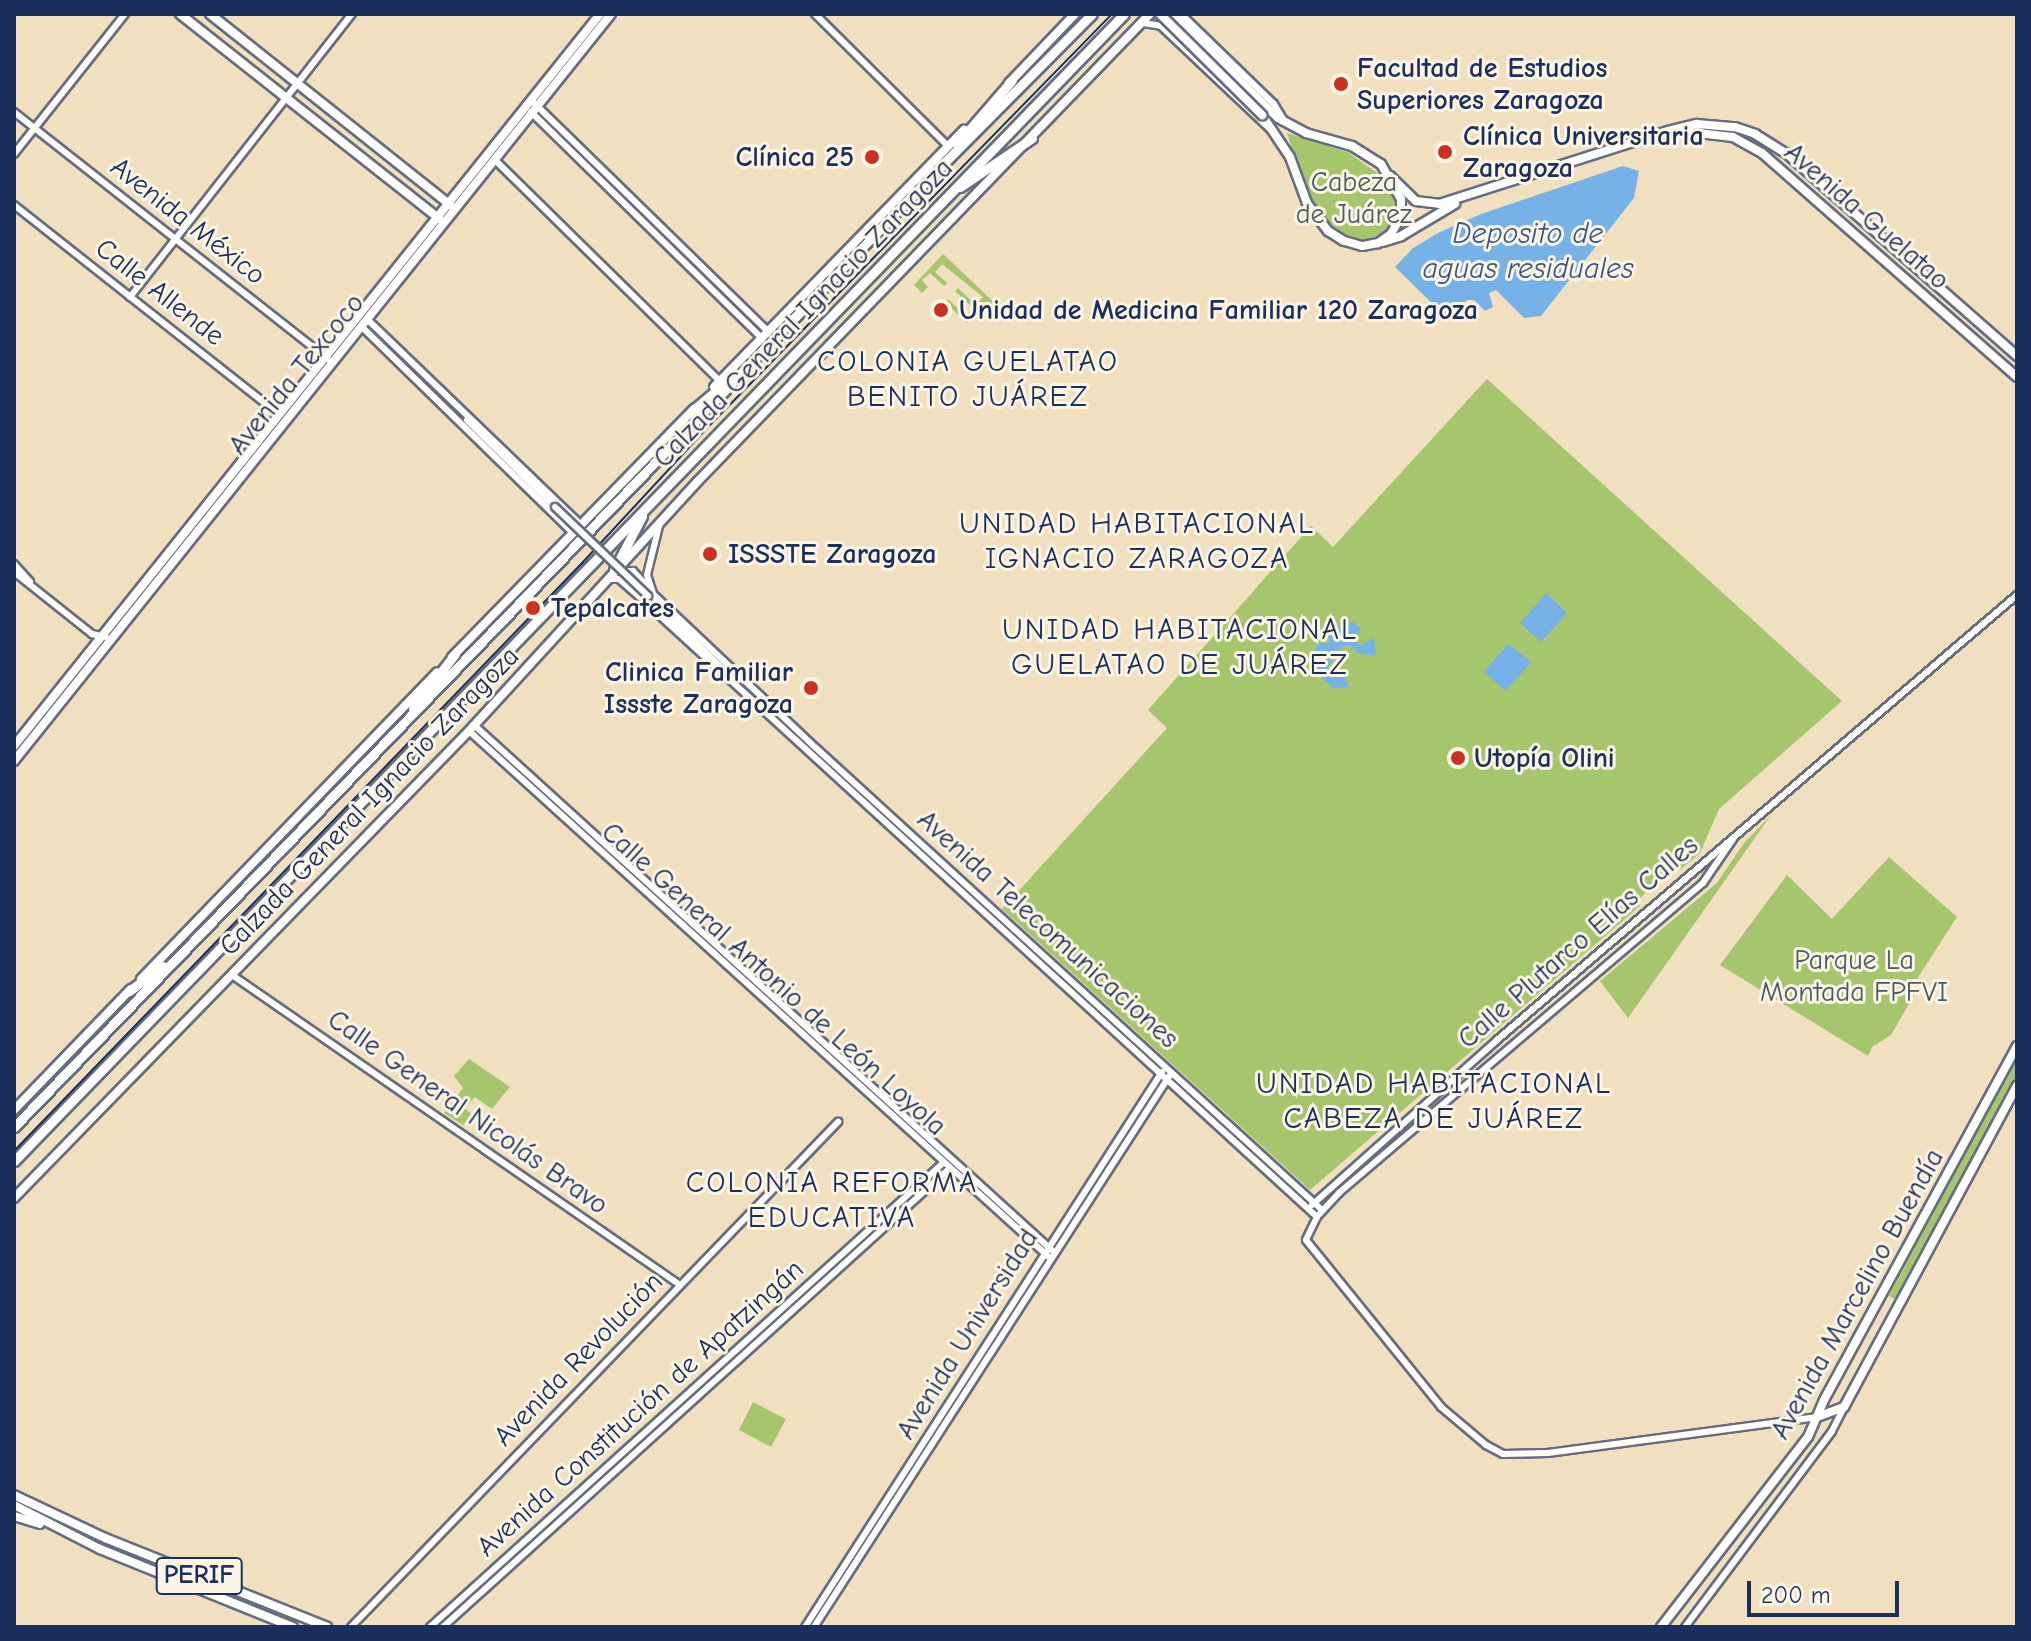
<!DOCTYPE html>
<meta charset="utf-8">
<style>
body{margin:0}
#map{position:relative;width:2031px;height:1641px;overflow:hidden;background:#f0e0c0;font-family:"Comic Neue",sans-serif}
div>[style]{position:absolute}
.green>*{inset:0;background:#a6c66e}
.water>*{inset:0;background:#76b2e8}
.roads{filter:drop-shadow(2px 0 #666d80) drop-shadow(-2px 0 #666d80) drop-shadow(0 2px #666d80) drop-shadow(0 -2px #666d80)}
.minor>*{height:6px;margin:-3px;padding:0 3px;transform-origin:3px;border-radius:3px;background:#fff}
.major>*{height:8px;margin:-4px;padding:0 4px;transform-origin:4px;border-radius:4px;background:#fff}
.highway>*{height:9px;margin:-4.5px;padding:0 4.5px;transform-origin:4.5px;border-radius:4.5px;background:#fff}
.rail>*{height:2px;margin:-1px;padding:0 1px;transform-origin:1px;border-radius:1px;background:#1b2f5e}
.bridges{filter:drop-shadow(2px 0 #666d80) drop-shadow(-2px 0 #666d80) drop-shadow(0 2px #666d80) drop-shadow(0 -2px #666d80)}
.minor-bridge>*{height:6px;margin:-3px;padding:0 3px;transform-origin:3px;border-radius:3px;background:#fff}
.major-bridge>*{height:8px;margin:-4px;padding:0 4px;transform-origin:4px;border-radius:4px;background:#fff}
.dots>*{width:22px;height:22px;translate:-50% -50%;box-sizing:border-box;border:4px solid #fcf5e5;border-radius:50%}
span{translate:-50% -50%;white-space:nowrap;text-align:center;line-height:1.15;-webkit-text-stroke:6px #fcf5e5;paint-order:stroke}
.shield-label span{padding:2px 6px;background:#fcf5e5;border:2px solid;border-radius:6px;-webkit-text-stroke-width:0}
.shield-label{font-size:26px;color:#1b2f5e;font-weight:700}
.poi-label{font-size:28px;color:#1b2f5e;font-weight:700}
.left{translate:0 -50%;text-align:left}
.right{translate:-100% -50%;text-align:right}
.park-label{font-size:28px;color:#455c63}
.street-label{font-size:28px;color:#1b2f5e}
.water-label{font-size:30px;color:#365687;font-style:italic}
.neighbourhood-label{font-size:30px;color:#1b2f5e;letter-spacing:2px}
.frame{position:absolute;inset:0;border:16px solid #1b2f5e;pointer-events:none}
.scale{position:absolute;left:1747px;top:1581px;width:152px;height:36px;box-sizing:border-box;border:4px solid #1b2f5e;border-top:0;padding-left:10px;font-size:24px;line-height:28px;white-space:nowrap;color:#1b2f5e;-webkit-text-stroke:6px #fcf5e5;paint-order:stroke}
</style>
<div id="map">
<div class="green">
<i style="clip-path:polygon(1287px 133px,1347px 152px,1376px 172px,1390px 185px,1397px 205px,1386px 231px,1365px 241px,1351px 239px,1326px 220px,1307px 194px)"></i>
<i style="clip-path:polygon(943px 254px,998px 306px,994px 310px,987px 303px,967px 323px,945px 302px,948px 299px,966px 316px,973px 308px,955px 291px,958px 288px,976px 305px,983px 297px,942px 264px,935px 272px,947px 283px,944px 286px,930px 273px,922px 280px,928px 287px,922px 293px,914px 285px)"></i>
<i style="clip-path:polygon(1487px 379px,1842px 701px,1719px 809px,1700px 853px,1680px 870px,1671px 864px,1637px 902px,1640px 906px,1310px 1190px,1002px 909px,1167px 728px,1148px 710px,1311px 526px,1333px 547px)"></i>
<i style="clip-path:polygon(1771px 815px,1628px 1018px,1600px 981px,1717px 883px,1744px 843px)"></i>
<i style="clip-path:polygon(1889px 857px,1957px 917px,1915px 982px,1920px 985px,1891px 1035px,1872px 1047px,1868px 1056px,1720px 965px,1787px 875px,1832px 919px)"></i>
<i style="clip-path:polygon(2017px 1056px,2017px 1082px,1899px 1301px,1889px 1296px)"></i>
<i style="clip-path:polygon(469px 1059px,510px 1087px,492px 1109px,475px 1097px,465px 1108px,472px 1115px,463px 1125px,444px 1113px,463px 1088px,454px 1076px)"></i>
<i style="clip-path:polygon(753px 1402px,786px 1419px,771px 1447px,739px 1430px)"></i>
</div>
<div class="water">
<i style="clip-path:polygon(1623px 166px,1639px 171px,1634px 198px,1541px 316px,1524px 318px,1496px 290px,1489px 293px,1493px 307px,1485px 311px,1474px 300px,1467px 300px,1451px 316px,1445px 316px,1395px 267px,1413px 248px,1440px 232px,1481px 214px)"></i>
<i style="clip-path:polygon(1546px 593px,1567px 613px,1541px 642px,1520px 623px)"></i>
<i style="clip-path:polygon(1353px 622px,1360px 628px,1355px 642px,1361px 645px,1374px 638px,1376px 656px,1358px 653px,1349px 645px,1343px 647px,1327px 668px,1333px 675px,1344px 674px,1349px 687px,1332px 688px,1311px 665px,1312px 654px,1319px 643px,1329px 643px,1329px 633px,1338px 625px)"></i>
<i style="clip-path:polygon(1508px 644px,1531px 662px,1506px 691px,1484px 672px)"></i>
</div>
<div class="roads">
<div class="minor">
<i style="left:815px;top:14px;width:187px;rotate:44.8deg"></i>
<i style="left:1181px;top:14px;width:129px;rotate:44.1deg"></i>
<i style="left:1274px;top:104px;width:21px;rotate:59deg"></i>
<i style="left:1143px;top:23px;width:18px;rotate:9deg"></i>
<i style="left:1161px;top:26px;width:149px;rotate:43.4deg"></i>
<i style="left:535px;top:104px;width:325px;rotate:44.3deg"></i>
<i style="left:14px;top:112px;width:400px;rotate:38.2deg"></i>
<i style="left:531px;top:112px;width:322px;rotate:44.4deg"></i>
<i style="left:14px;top:154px;width:179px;rotate:-51.6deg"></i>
<i style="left:495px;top:160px;width:315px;rotate:44.5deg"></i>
<i style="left:14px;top:205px;width:337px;rotate:38.3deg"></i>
<i style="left:130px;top:297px;width:360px;rotate:-51.9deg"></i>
<i style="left:368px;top:320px;width:296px;rotate:43.9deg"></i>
<i style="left:361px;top:326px;width:296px;rotate:44.3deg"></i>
<i style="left:467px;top:420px;width:124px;rotate:44.7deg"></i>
<i style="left:659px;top:526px;width:50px;rotate:103.8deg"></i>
<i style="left:647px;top:575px;width:20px;rotate:72deg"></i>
<i style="left:653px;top:594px;width:224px;rotate:43.4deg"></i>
<i style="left:816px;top:748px;width:685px;rotate:42.4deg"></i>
<i style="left:14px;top:564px;width:24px;rotate:48deg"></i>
<i style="left:14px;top:572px;width:100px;rotate:38.5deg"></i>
<i style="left:92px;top:634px;width:14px;rotate:12deg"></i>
<i style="left:622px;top:577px;width:7px;rotate:-63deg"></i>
<i style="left:625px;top:571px;width:8px"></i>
<i style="left:633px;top:571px;width:21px;rotate:47deg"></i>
<i style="left:610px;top:579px;width:9px"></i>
<i style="left:619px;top:579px;width:18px;rotate:41deg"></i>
<i style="left:633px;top:591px;width:927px;rotate:42.46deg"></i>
<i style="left:648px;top:596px;width:120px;rotate:44.3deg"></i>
<i style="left:474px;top:725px;width:785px;rotate:42.26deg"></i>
<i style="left:469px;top:731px;width:786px;rotate:42.21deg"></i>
<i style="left:1733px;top:839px;width:53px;rotate:124.3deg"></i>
<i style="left:1703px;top:883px;width:478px;rotate:139.6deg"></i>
<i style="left:1339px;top:1193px;width:33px;rotate:133deg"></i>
<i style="left:1317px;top:1217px;width:25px;rotate:116deg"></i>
<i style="left:1306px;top:1240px;width:215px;rotate:51deg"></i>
<i style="left:1441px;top:1407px;width:59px;rotate:40.2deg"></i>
<i style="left:1486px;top:1445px;width:19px;rotate:28deg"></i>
<i style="left:1503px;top:1454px;width:45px;rotate:-1.3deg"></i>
<i style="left:1548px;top:1453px;width:272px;rotate:-7.6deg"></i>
<i style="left:232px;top:975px;width:545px;rotate:34.68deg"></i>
<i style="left:1312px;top:1205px;width:248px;rotate:-41.7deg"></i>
<i style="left:1497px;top:1040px;width:684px;rotate:-40.56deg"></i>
<i style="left:351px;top:1627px;width:702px;rotate:-46.04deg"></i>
<i style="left:430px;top:1627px;width:693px;rotate:-42.13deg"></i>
<i style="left:443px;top:1627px;width:684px;rotate:-42.16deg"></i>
<i style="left:805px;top:1627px;width:660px;rotate:-57.25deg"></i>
<i style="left:814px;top:1627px;width:657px;rotate:-57.18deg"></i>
<i style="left:1685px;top:1627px;width:245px;rotate:-53.1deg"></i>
<i style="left:1832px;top:1431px;width:27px;rotate:-63deg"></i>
</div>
<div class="major">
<i style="left:180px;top:14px;width:331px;rotate:38.3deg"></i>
<i style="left:210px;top:14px;width:308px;rotate:38.5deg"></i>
<i style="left:1172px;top:14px;width:148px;rotate:44.5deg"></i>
<i style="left:1278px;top:118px;width:32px;rotate:28deg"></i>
<i style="left:1306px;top:133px;width:48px;rotate:15.8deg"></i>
<i style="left:1352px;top:146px;width:34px;rotate:32deg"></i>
<i style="left:1381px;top:164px;width:40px;rotate:60.3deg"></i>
<i style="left:1401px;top:199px;width:17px;rotate:90deg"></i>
<i style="left:1401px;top:216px;width:21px;rotate:119deg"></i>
<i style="left:1391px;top:234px;width:16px;rotate:145deg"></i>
<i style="left:1378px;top:243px;width:16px;rotate:169deg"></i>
<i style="left:1362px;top:246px;width:19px;rotate:-164deg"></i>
<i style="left:1344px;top:241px;width:19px;rotate:-148deg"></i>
<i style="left:1328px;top:231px;width:35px;rotate:-127deg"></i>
<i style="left:1307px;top:203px;width:49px;rotate:-110.3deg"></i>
<i style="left:1290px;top:157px;width:50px;rotate:-123.7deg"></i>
<i style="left:1009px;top:83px;width:95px;rotate:-46.3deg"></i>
<i style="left:1681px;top:131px;width:52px;rotate:6.6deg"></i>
<i style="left:1733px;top:137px;width:33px;rotate:29deg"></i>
<i style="left:1762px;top:153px;width:339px;rotate:41.3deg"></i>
<i style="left:1390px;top:176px;width:36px;rotate:44deg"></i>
<i style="left:1416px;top:201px;width:23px;rotate:7deg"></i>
<i style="left:1439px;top:204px;width:240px;rotate:-17.7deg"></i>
<i style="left:1668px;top:131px;width:30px;rotate:-14deg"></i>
<i style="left:1697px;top:124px;width:38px;rotate:5deg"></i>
<i style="left:1735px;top:127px;width:21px;rotate:19deg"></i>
<i style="left:1755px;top:134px;width:36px;rotate:32deg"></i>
<i style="left:1786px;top:153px;width:308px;rotate:41.3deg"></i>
<i style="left:1383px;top:242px;width:19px;rotate:-18deg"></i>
<i style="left:1401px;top:236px;width:63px;rotate:-30.7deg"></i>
<i style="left:714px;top:387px;width:359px;rotate:-45.8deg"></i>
<i style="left:452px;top:657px;width:347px;rotate:-45.7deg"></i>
<i style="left:14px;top:746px;width:938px;rotate:-51.32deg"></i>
<i style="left:14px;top:761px;width:956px;rotate:-51.37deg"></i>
<i style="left:141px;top:979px;width:426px;rotate:-46deg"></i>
<i style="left:14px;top:1110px;width:168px;rotate:-46deg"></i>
<i style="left:14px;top:1198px;width:652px;rotate:-45.75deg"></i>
<i style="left:469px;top:731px;width:339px;rotate:-47.5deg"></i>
<i style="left:698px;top:481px;width:650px;rotate:-45.94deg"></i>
<i style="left:1820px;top:1416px;width:26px;rotate:-21deg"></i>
<i style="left:1844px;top:1407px;width:365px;rotate:-61.7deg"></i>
<i style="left:14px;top:1495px;width:101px;rotate:25.3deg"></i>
<i style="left:105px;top:1538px;width:239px;rotate:21.8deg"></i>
<i style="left:14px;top:1505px;width:97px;rotate:27.1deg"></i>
<i style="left:100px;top:1549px;width:208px;rotate:22deg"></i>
<i style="left:14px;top:1516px;width:27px;rotate:17deg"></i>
<i style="left:1661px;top:1627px;width:240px;rotate:-52.3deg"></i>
<i style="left:1808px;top:1437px;width:40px;rotate:-66.6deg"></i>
<i style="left:1824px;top:1400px;width:403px;rotate:-61.4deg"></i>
</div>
<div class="highway">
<i style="left:957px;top:144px;width:84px;rotate:-49.3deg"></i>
<i style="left:960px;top:187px;width:87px;rotate:-34.2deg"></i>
<i style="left:691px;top:412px;width:46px;rotate:-40.6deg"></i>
<i style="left:614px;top:570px;width:61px;rotate:-62.6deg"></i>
<i style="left:413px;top:708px;width:68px;rotate:-52.1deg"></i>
<i style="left:129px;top:991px;width:42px;rotate:-36.3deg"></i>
<i style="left:14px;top:1127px;width:1318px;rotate:-46.04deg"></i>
<i style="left:929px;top:178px;width:231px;rotate:-45.2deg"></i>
<i style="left:14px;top:1161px;width:1596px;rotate:-45.94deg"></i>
</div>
</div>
<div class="rail">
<i style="left:14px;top:1151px;width:819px;rotate:-45.99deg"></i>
<i style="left:583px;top:562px;width:188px;rotate:-47.2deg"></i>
<i style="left:711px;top:424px;width:573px;rotate:-45.64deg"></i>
</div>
<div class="bridges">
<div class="minor-bridge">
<i style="left:555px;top:507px;width:129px;rotate:43.7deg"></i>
</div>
<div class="major-bridge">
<i style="left:1160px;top:14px;width:144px;rotate:44.7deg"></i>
</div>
</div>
<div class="dots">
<i style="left:1341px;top:84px;background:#c8321e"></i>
<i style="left:1445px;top:152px;background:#c8321e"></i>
<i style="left:872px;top:157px;background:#c8321e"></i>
<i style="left:941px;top:310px;background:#c8321e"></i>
<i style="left:710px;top:554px;background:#c8321e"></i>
<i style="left:533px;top:608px;background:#c8321e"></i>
<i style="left:811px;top:688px;background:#c8321e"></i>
<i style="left:1458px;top:758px;background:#c8321e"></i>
</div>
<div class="shield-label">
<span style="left:199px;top:1576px">PERIF</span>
</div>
<div class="poi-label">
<span class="left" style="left:1357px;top:84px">Facultad de Estudios<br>Superiores Zaragoza</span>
<span class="left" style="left:1463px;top:152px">Clínica Universitaria<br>Zaragoza</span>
<span class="right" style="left:854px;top:157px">Clínica 25</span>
<span class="left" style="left:959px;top:310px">Unidad de Medicina Familiar 120 Zaragoza</span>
<span class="left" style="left:728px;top:554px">ISSSTE Zaragoza</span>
<span class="left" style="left:551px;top:608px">Tepalcates</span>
<span class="right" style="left:793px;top:688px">Clinica Familiar<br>Issste Zaragoza</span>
<span class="left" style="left:1474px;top:758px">Utopía Olini</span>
</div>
<div class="park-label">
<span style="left:1354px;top:198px">Cabeza<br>de Juárez</span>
<span style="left:1854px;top:976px">Parque La<br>Montada FPFVI</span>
</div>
<div class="street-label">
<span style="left:1867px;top:216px;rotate:41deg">Avenida Guelatao</span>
<span style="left:188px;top:221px;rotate:38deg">Avenida México</span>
<span style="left:160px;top:292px;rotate:38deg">Calle Allende</span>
<span style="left:803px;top:313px;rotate:-46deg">Calzada General Ignacio Zaragoza</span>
<span style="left:296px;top:374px;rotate:-51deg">Avenida Texcoco</span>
<span style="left:369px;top:801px;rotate:-46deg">Calzada General Ignacio Zaragoza</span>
<span style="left:1048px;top:929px;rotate:42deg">Avenida Telecomunicaciones</span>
<span style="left:1578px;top:942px;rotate:-41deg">Calle Plutarco Elías Calles</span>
<span style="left:774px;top:979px;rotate:42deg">Calle General Antonio de León Loyola</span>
<span style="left:468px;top:1112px;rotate:35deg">Calle General Nicolás Bravo</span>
<span style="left:1857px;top:1294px;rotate:-61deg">Avenida Marcelino Buendía</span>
<span style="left:967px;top:1334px;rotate:-58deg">Avenida Universidad</span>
<span style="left:578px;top:1359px;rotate:-46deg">Avenida Revolución</span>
<span style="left:640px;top:1408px;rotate:-42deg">Avenida Constitución de Apatzingán</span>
</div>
<div class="water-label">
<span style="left:1528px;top:251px">Deposito de<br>aguas residuales</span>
</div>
<div class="neighbourhood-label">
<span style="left:968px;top:379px">COLONIA GUELATAO<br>BENITO JUÁREZ</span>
<span style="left:1137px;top:541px">UNIDAD HABITACIONAL<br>IGNACIO ZARAGOZA</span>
<span style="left:1180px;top:647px">UNIDAD HABITACIONAL<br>GUELATAO DE JUÁREZ</span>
<span style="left:1434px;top:1101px">UNIDAD HABITACIONAL<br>CABEZA DE JUÁREZ</span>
<span style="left:832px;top:1200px">COLONIA REFORMA<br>EDUCATIVA</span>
</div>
<div class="frame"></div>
<div class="scale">200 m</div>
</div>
